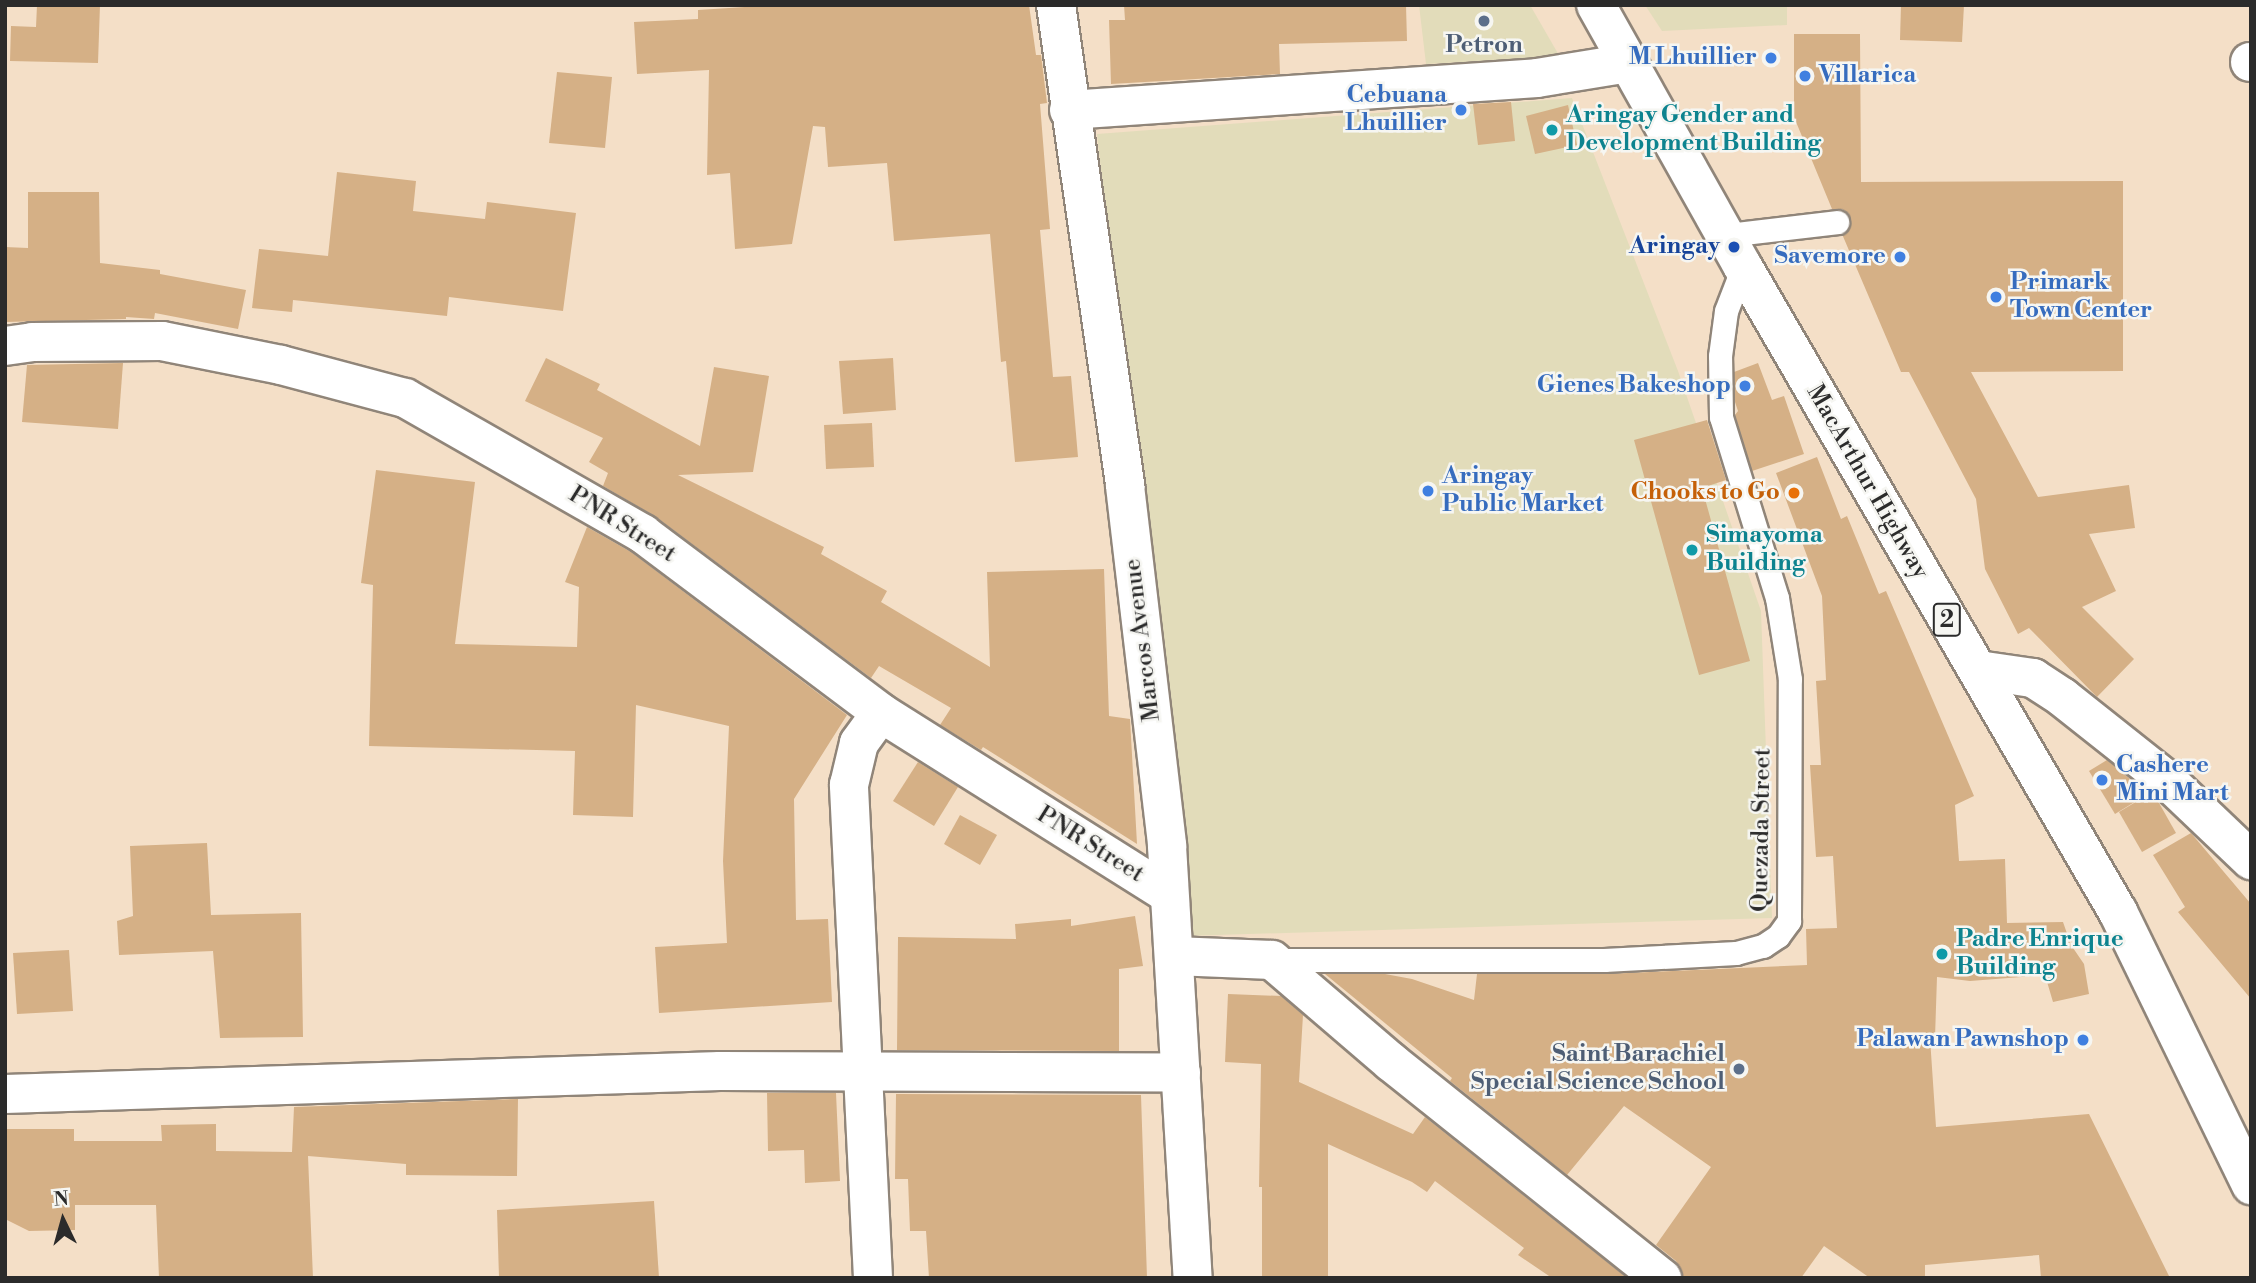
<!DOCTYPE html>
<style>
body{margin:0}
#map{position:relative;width:2256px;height:1283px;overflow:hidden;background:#f4dfc7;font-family:"Libre Bodoni",serif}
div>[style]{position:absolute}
.built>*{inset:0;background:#e2dcba}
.building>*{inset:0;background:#d5b086}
.roads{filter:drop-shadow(2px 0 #908579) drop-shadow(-2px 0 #908579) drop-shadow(0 2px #908579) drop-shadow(0 -2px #908579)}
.lane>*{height:23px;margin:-11.5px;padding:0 11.5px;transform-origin:11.5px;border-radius:11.5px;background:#fff}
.street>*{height:38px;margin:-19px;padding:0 19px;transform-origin:19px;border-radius:19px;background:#fff}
.secondary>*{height:38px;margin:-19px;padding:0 19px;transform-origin:19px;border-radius:19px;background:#fff}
.highway>*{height:38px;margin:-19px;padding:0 19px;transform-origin:19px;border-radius:19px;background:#fff}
.dots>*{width:19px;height:19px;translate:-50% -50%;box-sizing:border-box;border:4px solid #f6f6f2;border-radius:50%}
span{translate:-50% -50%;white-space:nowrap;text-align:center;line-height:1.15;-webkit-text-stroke:5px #f6f6f2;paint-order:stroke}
.shield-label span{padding:2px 5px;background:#f6f6f2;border:2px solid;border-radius:5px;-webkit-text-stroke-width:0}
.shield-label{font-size:23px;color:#2b2b2b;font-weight:700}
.service-label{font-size:24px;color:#4e5e75;font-weight:700}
.right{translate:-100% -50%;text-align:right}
.shop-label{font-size:24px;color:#366cbe;font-weight:700}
.left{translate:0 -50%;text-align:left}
.culture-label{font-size:24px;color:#0d838f;font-weight:700}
.transit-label{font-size:24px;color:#164399;font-weight:700}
.street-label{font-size:24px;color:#2b2b2b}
.food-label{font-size:24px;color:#c56008;font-weight:700}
.frame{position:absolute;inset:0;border:7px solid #2b2b2b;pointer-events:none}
.north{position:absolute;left:28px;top:1185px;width:70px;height:70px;-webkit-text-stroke:5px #f6f6f2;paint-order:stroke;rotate:355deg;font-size:19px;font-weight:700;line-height:28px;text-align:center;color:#2b2b2b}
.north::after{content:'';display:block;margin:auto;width:24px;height:32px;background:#2b2b2b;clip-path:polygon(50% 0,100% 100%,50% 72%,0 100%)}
</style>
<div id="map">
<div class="built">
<i style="clip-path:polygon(1419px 5px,1530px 5px,1560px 57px,1426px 64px)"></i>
<i style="clip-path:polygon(1645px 5px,1787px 5px,1787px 25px,1662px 31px)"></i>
<i style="clip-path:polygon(1572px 98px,1678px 371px,1761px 611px,1772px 918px,1185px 936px,1097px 134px)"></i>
</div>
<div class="building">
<i style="clip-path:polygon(37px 5px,100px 5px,98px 63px,10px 61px,11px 26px,36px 27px)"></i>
<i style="clip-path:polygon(775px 5px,1029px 5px,1036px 55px,1041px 55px,1047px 103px,1040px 104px,1050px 229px,1040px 230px,1053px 377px,1071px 376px,1078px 457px,1015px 462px,1006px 361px,1001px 362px,990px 234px,894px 241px,887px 163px,828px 167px,825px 127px,813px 126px,792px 244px,735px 249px,730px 173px,707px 175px,709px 70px,637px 74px,634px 22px,698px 19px,698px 10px)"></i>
<i style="clip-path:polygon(1124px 5px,1406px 5px,1407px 41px,1279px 44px,1280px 74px,1111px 84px,1109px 20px,1125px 20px)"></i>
<i style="clip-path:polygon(1901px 5px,1964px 5px,1962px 42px,1900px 40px)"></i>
<i style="clip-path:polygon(1794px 34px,1860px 34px,1861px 182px,2123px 181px,2123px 371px,1971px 372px,2038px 497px,2129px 485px,2135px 528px,2089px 534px,2116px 591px,2082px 607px,2134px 659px,2097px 697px,2029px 628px,2018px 634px,1985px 569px,1976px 499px,1909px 372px,1901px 372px,1842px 234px,1850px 227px,1849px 214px,1842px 209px,1832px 209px,1794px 117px)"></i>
<i style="clip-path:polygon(557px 72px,612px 77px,605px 148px,549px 143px)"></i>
<i style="clip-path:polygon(1511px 102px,1515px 141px,1478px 145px,1473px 104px)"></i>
<i style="clip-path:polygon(1568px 105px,1577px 145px,1535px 154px,1526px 116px)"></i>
<i style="clip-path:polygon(337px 172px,416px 181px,413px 211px,485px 219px,487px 202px,576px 213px,563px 311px,449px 297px,447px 316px,293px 300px,292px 312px,252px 308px,259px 249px,328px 256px)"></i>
<i style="clip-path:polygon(28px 192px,99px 192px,100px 263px,160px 270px,160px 274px,246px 290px,238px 329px,155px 313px,154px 319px,126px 317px,126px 319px,5px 322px,5px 247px,28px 248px)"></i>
<i style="clip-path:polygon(546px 358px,600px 384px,597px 390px,700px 446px,714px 367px,769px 376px,753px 472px,678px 475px,824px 547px,821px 554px,887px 591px,881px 602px,990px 667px,987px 572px,1104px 569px,1109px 716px,1130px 719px,1137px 844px,983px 747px,981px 750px,940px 725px,951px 708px,879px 666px,871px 678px,656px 517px,603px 486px,608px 473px,589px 462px,603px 438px,525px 401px)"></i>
<i style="clip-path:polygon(893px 358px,896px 410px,843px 414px,839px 361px)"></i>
<i style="clip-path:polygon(123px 363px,118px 429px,22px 422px,27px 365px)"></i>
<i style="clip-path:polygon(1758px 363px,1772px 400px,1784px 396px,1804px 454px,1752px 471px,1735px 415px,1738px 411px,1735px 402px,1734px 372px)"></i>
<i style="clip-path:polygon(1707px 420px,1726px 480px,1702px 488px,1750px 661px,1699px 675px,1634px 440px)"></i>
<i style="clip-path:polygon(872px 423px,874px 467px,826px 469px,824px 425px)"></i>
<i style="clip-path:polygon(1817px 457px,1841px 519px,1847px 516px,1879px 594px,1886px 591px,1974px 796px,1955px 805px,1959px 861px,2005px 859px,2007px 923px,2063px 922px,2071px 945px,2084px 964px,2089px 994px,2053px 1002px,2045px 975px,1970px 981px,1937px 977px,1935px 1038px,1930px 1038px,1936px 1127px,2089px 1114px,2170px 1278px,2041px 1278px,2039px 1255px,1925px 1265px,1925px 1278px,1870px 1278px,1824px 1246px,1801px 1278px,1683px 1278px,1676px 1261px,1656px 1245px,1711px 1167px,1624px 1106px,1567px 1175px,1450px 1081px,1452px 1078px,1325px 974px,1385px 974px,1412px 979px,1474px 1000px,1477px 974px,1605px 974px,1807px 965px,1806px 929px,1837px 928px,1833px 856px,1816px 857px,1810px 765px,1821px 765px,1816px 681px,1826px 680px,1822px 596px,1776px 473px)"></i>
<i style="clip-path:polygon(376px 470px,475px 482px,455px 644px,577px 647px,579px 587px,565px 582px,587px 527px,631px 552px,847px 715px,794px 799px,796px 920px,828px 919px,832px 1002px,659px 1013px,655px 947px,727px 943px,723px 861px,729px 726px,636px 705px,633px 817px,573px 815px,575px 751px,369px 746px,373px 585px,361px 583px)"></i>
<i style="clip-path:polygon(2107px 760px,2141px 788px,2146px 795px,2115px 814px,2089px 771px)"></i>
<i style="clip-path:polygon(918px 762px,958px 787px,934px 826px,893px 801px)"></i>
<i style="clip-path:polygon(2149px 794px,2159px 803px,2176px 833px,2142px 852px,2119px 812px)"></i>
<i style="clip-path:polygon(960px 815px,997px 835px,980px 865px,944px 844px)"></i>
<i style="clip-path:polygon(2191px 833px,2251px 904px,2251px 999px,2178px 912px,2185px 907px,2153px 855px)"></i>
<i style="clip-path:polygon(207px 843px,211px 915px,301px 913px,303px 1037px,220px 1038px,213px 951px,119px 955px,117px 921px,133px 916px,130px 846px)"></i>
<i style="clip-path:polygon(1135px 916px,1143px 966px,1119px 969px,1119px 1051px,897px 1050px,898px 937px,1016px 939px,1015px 924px,1071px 919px,1071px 926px)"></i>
<i style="clip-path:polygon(69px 950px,73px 1011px,17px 1014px,13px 953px)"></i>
<i style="clip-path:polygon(1228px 994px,1281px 996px,1303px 1015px,1299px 1082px,1413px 1134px,1425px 1117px,1627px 1278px,1552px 1278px,1518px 1255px,1524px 1248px,1435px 1181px,1427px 1192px,1412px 1182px,1328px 1144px,1328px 1278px,1262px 1278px,1262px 1187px,1259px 1187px,1261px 1064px,1225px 1062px)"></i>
<i style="clip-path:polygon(767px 1093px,836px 1093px,840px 1181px,805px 1183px,804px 1150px,768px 1151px)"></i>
<i style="clip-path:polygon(896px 1094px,1141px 1095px,1147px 1278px,929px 1278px,926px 1231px,910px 1231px,908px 1179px,895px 1179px)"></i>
<i style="clip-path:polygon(518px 1099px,517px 1176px,406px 1175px,406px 1164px,308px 1156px,313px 1278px,159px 1278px,156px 1205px,75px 1205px,75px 1230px,29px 1231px,5px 1219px,5px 1129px,74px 1129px,74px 1141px,162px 1141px,161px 1125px,216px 1124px,216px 1151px,292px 1152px,294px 1107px)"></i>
<i style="clip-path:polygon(654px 1201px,659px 1278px,499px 1278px,497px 1210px)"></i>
</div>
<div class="roads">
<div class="lane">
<i style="left:1727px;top:235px;width:111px;rotate:-6.7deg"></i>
<i style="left:1272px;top:960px;width:332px"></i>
<i style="left:1604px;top:960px;width:132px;rotate:-3deg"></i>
<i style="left:1736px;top:953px;width:28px;rotate:-15deg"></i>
<i style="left:1763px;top:946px;width:18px;rotate:-34deg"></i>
<i style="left:1778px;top:936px;width:19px;rotate:-54deg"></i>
<i style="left:1789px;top:921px;width:242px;rotate:-89.8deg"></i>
<i style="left:1790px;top:679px;width:82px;rotate:-99.1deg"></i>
<i style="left:1777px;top:598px;width:189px;rotate:-107.2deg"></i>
<i style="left:1721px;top:417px;width:61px;rotate:-90.9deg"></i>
<i style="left:1720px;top:356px;width:45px;rotate:-82.4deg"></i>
<i style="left:1726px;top:311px;width:47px;rotate:-68.9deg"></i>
</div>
<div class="street">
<i style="left:2250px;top:62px;width:1px"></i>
<i style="left:1069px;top:110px;width:469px;rotate:-3.9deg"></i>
<i style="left:1537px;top:78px;width:93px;rotate:-9.3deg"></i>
<i style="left:5px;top:346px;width:27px;rotate:-8deg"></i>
<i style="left:32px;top:342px;width:130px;rotate:-0.4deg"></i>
<i style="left:162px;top:341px;width:121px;rotate:11.4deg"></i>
<i style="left:281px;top:365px;width:128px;rotate:14.9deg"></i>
<i style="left:405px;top:398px;width:274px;rotate:29.7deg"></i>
<i style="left:643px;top:534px;width:298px;rotate:36.9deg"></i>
<i style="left:881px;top:713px;width:339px;rotate:32.2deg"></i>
<i style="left:1978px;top:670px;width:56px;rotate:8.3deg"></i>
<i style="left:2033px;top:678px;width:35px;rotate:33deg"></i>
<i style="left:2062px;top:697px;width:135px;rotate:38.4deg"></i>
<i style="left:2168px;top:781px;width:115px;rotate:43.6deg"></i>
<i style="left:1174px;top:956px;width:98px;rotate:2.3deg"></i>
<i style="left:1272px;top:960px;width:157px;rotate:40.6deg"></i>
<i style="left:1391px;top:1062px;width:347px;rotate:38.6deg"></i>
<i style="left:5px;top:1094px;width:715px;rotate:-1.84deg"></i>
<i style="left:720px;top:1071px;width:461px;rotate:0.2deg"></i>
<i style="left:873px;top:1278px;width:494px;rotate:-92.8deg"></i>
<i style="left:849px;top:785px;width:43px;rotate:-76.6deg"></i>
<i style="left:859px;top:743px;width:37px;rotate:-54deg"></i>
</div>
<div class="secondary">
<i style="left:1056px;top:5px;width:486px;rotate:81.8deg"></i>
<i style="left:1125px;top:486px;width:362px;rotate:83.3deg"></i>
<i style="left:1167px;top:846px;width:433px;rotate:86.6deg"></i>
</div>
<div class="highway">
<i style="left:1596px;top:5px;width:300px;rotate:60.7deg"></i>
<i style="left:1743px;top:267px;width:746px;rotate:59.83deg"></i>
<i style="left:2118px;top:912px;width:304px;rotate:64deg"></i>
</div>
</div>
<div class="dots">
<i style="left:1484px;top:21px;background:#5c6f8a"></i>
<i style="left:1771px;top:58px;background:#3f7fe0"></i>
<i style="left:1805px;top:76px;background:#3f7fe0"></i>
<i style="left:1461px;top:110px;background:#3f7fe0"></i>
<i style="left:1552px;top:130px;background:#0f9aa8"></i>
<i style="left:1734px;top:247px;background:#1a4fb4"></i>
<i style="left:1900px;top:257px;background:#3f7fe0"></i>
<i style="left:1996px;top:297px;background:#3f7fe0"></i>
<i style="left:1745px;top:386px;background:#3f7fe0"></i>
<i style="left:1428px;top:491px;background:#3f7fe0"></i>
<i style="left:1794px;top:493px;background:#e8710a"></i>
<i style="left:1692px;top:550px;background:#0f9aa8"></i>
<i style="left:2102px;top:780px;background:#3f7fe0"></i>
<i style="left:1942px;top:954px;background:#0f9aa8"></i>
<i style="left:2083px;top:1040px;background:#3f7fe0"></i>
<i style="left:1739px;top:1069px;background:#5c6f8a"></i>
</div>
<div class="shield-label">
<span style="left:1947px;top:620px">2</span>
</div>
<div class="service-label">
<span style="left:1484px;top:46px">Petron</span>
<span class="right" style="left:1725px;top:1069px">Saint Barachiel<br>Special Science School</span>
</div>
<div class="shop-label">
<span class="right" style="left:1757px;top:58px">M Lhuillier</span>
<span class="left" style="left:1819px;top:76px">Villarica</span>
<span class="right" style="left:1447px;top:110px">Cebuana<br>Lhuillier</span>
<span class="right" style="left:1886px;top:257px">Savemore</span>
<span class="left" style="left:2010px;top:297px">Primark<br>Town Center</span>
<span class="right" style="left:1731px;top:386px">Gienes Bakeshop</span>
<span class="left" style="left:1442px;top:491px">Aringay<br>Public Market</span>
<span class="left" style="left:2116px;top:780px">Cashere<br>Mini Mart</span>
<span class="right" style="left:2069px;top:1040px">Palawan Pawnshop</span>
</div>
<div class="culture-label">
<span class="left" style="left:1566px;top:130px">Aringay Gender and<br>Development Building</span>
<span class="left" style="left:1706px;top:550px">Simayoma<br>Building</span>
<span class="left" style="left:1956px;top:954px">Padre Enrique<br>Building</span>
</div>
<div class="transit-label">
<span class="right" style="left:1720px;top:247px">Aringay</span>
</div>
<div class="street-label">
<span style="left:1867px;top:482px;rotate:60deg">MacArthur Highway</span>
<span style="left:622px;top:525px;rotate:32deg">PNR Street</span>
<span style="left:1143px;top:640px;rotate:-97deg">Marcos Avenue</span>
<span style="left:1762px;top:830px;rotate:-89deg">Quezada Street</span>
<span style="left:1090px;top:845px;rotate:32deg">PNR Street</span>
</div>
<div class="food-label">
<span class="right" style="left:1780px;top:493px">Chooks to Go</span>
</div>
<div class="frame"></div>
<div class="north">N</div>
</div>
